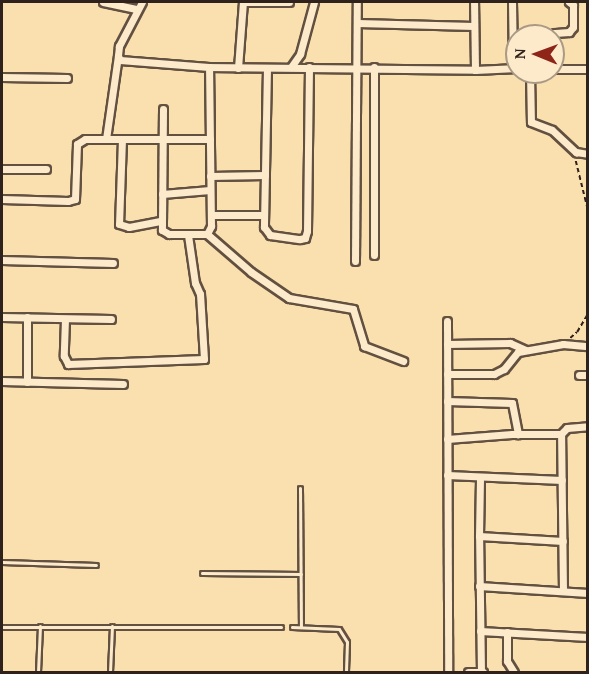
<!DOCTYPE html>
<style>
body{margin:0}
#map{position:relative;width:589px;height:674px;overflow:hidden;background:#fadfaf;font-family:"Gentium Book Plus",serif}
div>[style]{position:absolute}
.path>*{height:1.5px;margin-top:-0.75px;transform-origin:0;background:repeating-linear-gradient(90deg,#2f211b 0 4.5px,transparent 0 7.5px)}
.roads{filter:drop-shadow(2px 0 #625040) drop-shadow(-2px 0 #625040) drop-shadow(0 2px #625040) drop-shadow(0 -2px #625040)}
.lane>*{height:3px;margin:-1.5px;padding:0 1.5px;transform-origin:1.5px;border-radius:1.5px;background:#fceacb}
.street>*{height:7px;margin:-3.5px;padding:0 3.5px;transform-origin:3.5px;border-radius:3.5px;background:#fceacb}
span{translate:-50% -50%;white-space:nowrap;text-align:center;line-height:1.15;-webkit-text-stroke:6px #fceacb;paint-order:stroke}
.frame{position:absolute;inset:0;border:3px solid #2f211b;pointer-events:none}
.north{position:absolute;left:505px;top:24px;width:60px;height:60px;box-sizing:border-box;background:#fceacb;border:2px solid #aa9a85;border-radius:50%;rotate:271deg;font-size:16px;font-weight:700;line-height:24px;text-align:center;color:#2f211b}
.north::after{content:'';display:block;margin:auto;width:21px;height:27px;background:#8f2418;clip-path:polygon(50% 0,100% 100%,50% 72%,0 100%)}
</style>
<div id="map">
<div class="path">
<i style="left:576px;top:161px;width:50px;rotate:76.2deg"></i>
<i style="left:570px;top:338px;width:9px;rotate:-41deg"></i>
<i style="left:577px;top:332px;width:21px;rotate:-59deg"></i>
</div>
<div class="roads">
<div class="lane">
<i style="left:300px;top:488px;width:139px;rotate:89.6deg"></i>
<i style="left:2px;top:562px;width:94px;rotate:1.8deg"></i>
<i style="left:202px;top:573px;width:99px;rotate:0.6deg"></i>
<i style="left:2px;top:627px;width:279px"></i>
<i style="left:292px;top:627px;width:47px;rotate:2.4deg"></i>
<i style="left:339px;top:629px;width:15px;rotate:58deg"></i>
<i style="left:347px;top:642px;width:30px;rotate:92deg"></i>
<i style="left:38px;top:672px;width:46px;rotate:-87.5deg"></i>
<i style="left:110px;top:672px;width:46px;rotate:-87.5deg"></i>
</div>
<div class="street">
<i style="left:103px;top:2px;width:35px;rotate:12deg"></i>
<i style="left:142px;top:2px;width:50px;rotate:117.6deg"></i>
<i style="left:119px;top:46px;width:10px;rotate:96deg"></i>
<i style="left:118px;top:56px;width:4px;rotate:63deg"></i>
<i style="left:120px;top:60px;width:89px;rotate:4.5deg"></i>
<i style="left:243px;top:2px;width:46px"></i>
<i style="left:512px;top:2px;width:66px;rotate:89.1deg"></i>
<i style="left:357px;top:23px;width:117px;rotate:1.5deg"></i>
<i style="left:291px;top:67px;width:16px;rotate:-55deg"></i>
<i style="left:300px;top:54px;width:54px;rotate:-74.9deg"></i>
<i style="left:374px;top:67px;width:188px;rotate:90deg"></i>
<i style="left:238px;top:68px;width:66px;rotate:-85.7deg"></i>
<i style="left:267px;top:68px;width:159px;rotate:91.1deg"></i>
<i style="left:264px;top:227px;width:10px;rotate:53deg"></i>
<i style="left:270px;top:235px;width:30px;rotate:8deg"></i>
<i style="left:300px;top:239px;width:5px;rotate:-11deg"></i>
<i style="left:305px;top:238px;width:7px;rotate:-74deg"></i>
<i style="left:307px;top:231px;width:164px;rotate:-89.3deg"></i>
<i style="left:553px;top:69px;width:32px"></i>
<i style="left:555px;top:69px;width:36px;rotate:-90deg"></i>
<i style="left:555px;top:33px;width:14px;rotate:-4deg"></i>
<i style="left:569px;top:32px;width:6px;rotate:-51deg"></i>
<i style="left:573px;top:27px;width:22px;rotate:-90deg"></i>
<i style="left:573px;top:5px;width:5px;rotate:-143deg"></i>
<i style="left:475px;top:70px;width:42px;rotate:-2.7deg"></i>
<i style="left:530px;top:72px;width:50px;rotate:88.9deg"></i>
<i style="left:531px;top:122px;width:22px;rotate:21deg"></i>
<i style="left:552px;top:130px;width:33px;rotate:43deg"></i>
<i style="left:576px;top:152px;width:12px;rotate:9deg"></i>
<i style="left:2px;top:77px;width:65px;rotate:0.9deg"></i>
<i style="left:163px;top:109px;width:121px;rotate:90.5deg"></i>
<i style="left:162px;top:230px;width:8px;rotate:30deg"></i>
<i style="left:169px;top:234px;width:38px"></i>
<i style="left:207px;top:234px;width:9px;rotate:-63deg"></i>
<i style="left:211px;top:226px;width:159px;rotate:-90.7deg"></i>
<i style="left:209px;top:67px;width:266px;rotate:0.6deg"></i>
<i style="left:475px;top:70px;width:68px;rotate:-90.8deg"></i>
<i style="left:106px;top:139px;width:84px;rotate:-81.8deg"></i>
<i style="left:122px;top:139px;width:85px;rotate:92deg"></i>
<i style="left:119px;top:224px;width:10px;rotate:17deg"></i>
<i style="left:129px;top:227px;width:33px;rotate:-11deg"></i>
<i style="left:2px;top:169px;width:44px"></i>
<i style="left:210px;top:176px;width:55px;rotate:-1deg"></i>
<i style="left:162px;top:194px;width:48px;rotate:-4.8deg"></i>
<i style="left:2px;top:199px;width:66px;rotate:1.7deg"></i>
<i style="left:68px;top:201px;width:7px;rotate:-16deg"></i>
<i style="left:75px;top:199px;width:55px;rotate:-87.9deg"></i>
<i style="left:77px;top:144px;width:9px;rotate:-32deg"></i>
<i style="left:85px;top:139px;width:125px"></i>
<i style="left:211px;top:215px;width:53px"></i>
<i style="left:207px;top:234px;width:58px;rotate:40.8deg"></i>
<i style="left:251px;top:272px;width:46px;rotate:34.4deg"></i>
<i style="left:289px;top:298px;width:65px;rotate:9.8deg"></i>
<i style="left:353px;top:309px;width:39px;rotate:73deg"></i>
<i style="left:364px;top:346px;width:42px;rotate:21deg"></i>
<i style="left:2px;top:260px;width:111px;rotate:1.5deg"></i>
<i style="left:355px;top:261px;width:259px;rotate:-89.6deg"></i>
<i style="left:2px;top:317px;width:109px;rotate:1.1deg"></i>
<i style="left:27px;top:317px;width:65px;rotate:90deg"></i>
<i style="left:65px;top:319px;width:37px;rotate:92deg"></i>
<i style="left:64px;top:356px;width:9px;rotate:63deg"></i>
<i style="left:68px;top:364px;width:136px;rotate:-2.1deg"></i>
<i style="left:204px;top:359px;width:65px;rotate:-93.5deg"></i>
<i style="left:200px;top:294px;width:12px;rotate:-114deg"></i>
<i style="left:195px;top:283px;width:49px;rotate:-98.3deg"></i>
<i style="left:447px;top:321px;width:351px;rotate:89.8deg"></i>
<i style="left:447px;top:344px;width:63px;rotate:-0.9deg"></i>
<i style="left:510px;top:343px;width:17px;rotate:24deg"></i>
<i style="left:447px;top:374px;width:47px"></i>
<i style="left:494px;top:374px;width:11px;rotate:-27deg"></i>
<i style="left:504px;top:369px;width:22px;rotate:-51deg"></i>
<i style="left:518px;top:352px;width:46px;rotate:-10.1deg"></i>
<i style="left:563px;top:344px;width:25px;rotate:5deg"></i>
<i style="left:579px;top:375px;width:9px"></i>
<i style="left:2px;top:381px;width:121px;rotate:1.4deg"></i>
<i style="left:447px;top:401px;width:65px;rotate:1.8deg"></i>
<i style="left:512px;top:403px;width:32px;rotate:79deg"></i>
<i style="left:447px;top:439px;width:65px;rotate:-4.4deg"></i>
<i style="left:512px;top:434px;width:49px"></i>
<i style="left:447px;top:475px;width:115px;rotate:2.5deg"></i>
<i style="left:479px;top:536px;width:59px;rotate:-89deg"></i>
<i style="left:479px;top:586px;width:109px;rotate:3.7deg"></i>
<i style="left:563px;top:591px;width:157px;rotate:-90.7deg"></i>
<i style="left:561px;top:434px;width:8px;rotate:-45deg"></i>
<i style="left:567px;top:428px;width:21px;rotate:-5deg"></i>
<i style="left:480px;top:631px;width:108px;rotate:3.2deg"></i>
<i style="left:507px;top:632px;width:29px;rotate:90deg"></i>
<i style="left:507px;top:661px;width:13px;rotate:58deg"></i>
<i style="left:468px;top:672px;width:15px"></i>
<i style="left:481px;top:672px;width:136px;rotate:-90.8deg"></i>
<i style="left:479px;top:536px;width:84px;rotate:3.4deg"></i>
</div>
</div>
<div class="frame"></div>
<div class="north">N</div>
</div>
